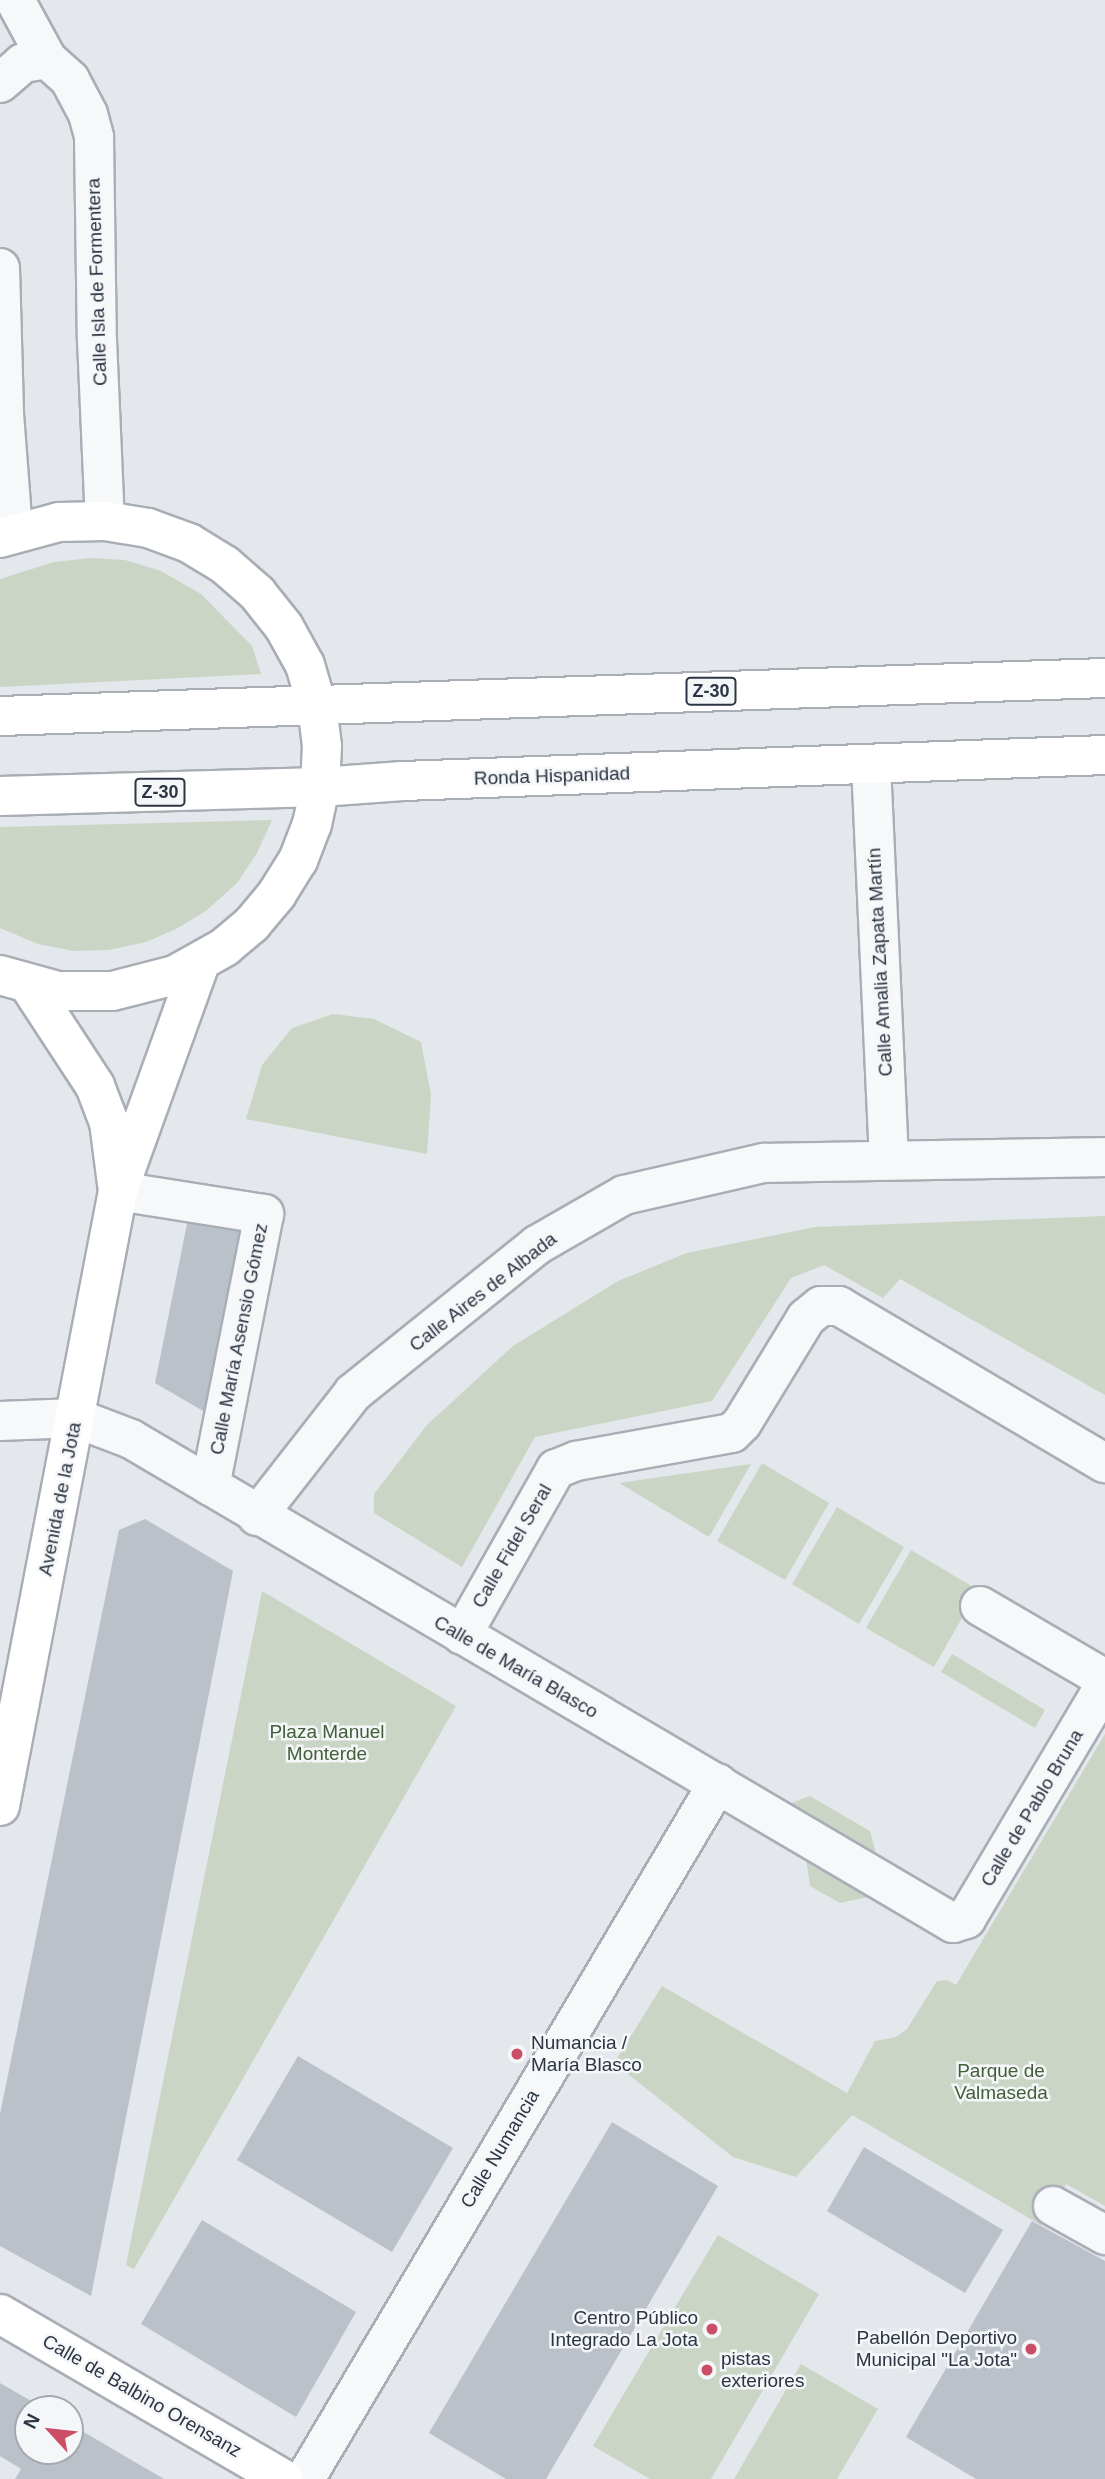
<!DOCTYPE html>
<meta charset="utf-8">
<style>
body{margin:0}
#map{position:relative;width:1105px;height:2479px;overflow:hidden;background:#e4e7eb;font-family:Arial,sans-serif}
div>[style]{position:absolute}
.green>*{inset:0;background:#cad5c5}
.building>*{inset:0;background:#bbc1c9}
.roads{filter:drop-shadow(2px 0 #a9aeb6) drop-shadow(-2px 0 #a9aeb6) drop-shadow(0 2px #a9aeb6) drop-shadow(0 -2px #a9aeb6)}
.street>*{height:38px;margin:-19px;padding:0 19px;transform-origin:19px;border-radius:19px;background:#f7f8fa}
.secondary>*{height:38px;margin:-19px;padding:0 19px;transform-origin:19px;border-radius:19px;background:#fff}
.highway>*{height:38px;margin:-19px;padding:0 19px;transform-origin:19px;border-radius:19px;background:#fff}
.dots>*{width:19px;height:19px;translate:-50% -50%;box-sizing:border-box;border:4px solid #f4f6f8;border-radius:50%}
span{translate:-50% -50%;white-space:nowrap;text-align:center;line-height:1.15;-webkit-text-stroke:5px #f4f6f8;paint-order:stroke}
.shield-label span{padding:2px 5px;background:#f4f6f8;border:2px solid;border-radius:5px;-webkit-text-stroke-width:0}
.shield-label{font-size:18px;color:#2c3544;font-weight:700}
.street-label{font-size:19px;color:#2c3544}
.park-label{font-size:19px;color:#425f39}
.poi-label{font-size:19px;color:#2c3544}
.left{translate:0 -50%;text-align:left}
.right{translate:-100% -50%;text-align:right}
.north{position:absolute;left:14px;top:2395px;width:70px;height:70px;box-sizing:border-box;background:#f4f6f8;border:2px solid #a4a9b0;border-radius:50%;rotate:297deg;font-size:19px;font-weight:700;line-height:28px;text-align:center;color:#2c3544}
.north::after{content:'';display:block;margin:auto;width:24px;height:32px;background:#cc4d66;clip-path:polygon(50% 0,100% 100%,50% 72%,0 100%)}
</style>
<div id="map">
<div class="green">
<i style="clip-path:polygon(91px 558px,125px 560px,161px 571px,201px 594px,252px 646px,261px 674px,0 687px,0 579px,54px 562px)"></i>
<i style="clip-path:polygon(272px 820px,257px 853px,237px 883px,206px 911px,176px 929px,146px 942px,109px 950px,74px 951px,38px 944px,0 928px,0 827px)"></i>
<i style="clip-path:polygon(333px 1014px,374px 1019px,421px 1042px,431px 1095px,427px 1154px,246px 1119px,262px 1065px,292px 1028px)"></i>
<i style="clip-path:polygon(1105px 1216px,1105px 1395px,900px 1279px,883px 1298px,824px 1265px,791px 1278px,712px 1401px,535px 1437px,462px 1567px,374px 1513px,374px 1494px,427px 1425px,513px 1346px,618px 1281px,687px 1253px,815px 1227px)"></i>
<i style="clip-path:polygon(762px 1463px,829px 1503px,785px 1580px,717px 1541px)"></i>
<i style="clip-path:polygon(751px 1464px,709px 1537px,619px 1483px)"></i>
<i style="clip-path:polygon(837px 1507px,904px 1547px,859px 1624px,792px 1584px)"></i>
<i style="clip-path:polygon(911px 1550px,978px 1590px,934px 1667px,866px 1628px)"></i>
<i style="clip-path:polygon(262px 1591px,456px 1706px,134px 2269px,126px 2265px)"></i>
<i style="clip-path:polygon(952px 1654px,1045px 1710px,1035px 1728px,941px 1672px)"></i>
<i style="clip-path:polygon(1105px 1734px,1105px 2206px,1066px 2184px,1041px 2225px,852px 2115px,796px 2177px,733px 2157px,614px 2063px,662px 1986px,847px 2093px,875px 2041px,896px 2037px,907px 2029px,937px 1981px,947px 1980px,956px 1985px)"></i>
<i style="clip-path:polygon(810px 1796px,870px 1831px,878px 1861px,784px 1806px)"></i>
<i style="clip-path:polygon(806px 1858px,868px 1897px,840px 1903px,810px 1886px)"></i>
<i style="clip-path:polygon(718px 2235px,819px 2294px,711px 2479px,650px 2479px,593px 2446px)"></i>
<i style="clip-path:polygon(801px 2364px,878px 2409px,837px 2479px,734px 2479px)"></i>
</div>
<div class="building">
<i style="clip-path:polygon(189px 1214px,249px 1226px,210px 1415px,155px 1383px)"></i>
<i style="clip-path:polygon(145px 1519px,233px 1571px,91px 2296px,0 2246px,0 2114px,119px 1530px)"></i>
<i style="clip-path:polygon(298px 2056px,453px 2148px,392px 2252px,237px 2160px)"></i>
<i style="clip-path:polygon(612px 2122px,718px 2186px,546px 2479px,506px 2479px,429px 2433px)"></i>
<i style="clip-path:polygon(864px 2147px,1003px 2230px,965px 2293px,827px 2211px)"></i>
<i style="clip-path:polygon(202px 2220px,356px 2312px,296px 2417px,141px 2324px)"></i>
<i style="clip-path:polygon(1032px 2221px,1105px 2261px,1105px 2479px,976px 2479px,906px 2437px)"></i>
<i style="clip-path:polygon(0 2383px,45px 2409px,28px 2409px,28px 2451px,70px 2451px,70px 2424px,164px 2479px,15px 2479px,21px 2469px,0 2456px)"></i>
</div>
<div class="roads">
<div class="street">
<i style="left:15px;top:0;width:67px;rotate:61.5deg"></i>
<i style="left:0;top:83px;width:30px;rotate:-41deg"></i>
<i style="left:23px;top:63px;width:24px;rotate:-9deg"></i>
<i style="left:47px;top:59px;width:31px;rotate:42deg"></i>
<i style="left:70px;top:80px;width:38px;rotate:62deg"></i>
<i style="left:88px;top:114px;width:24px;rotate:75deg"></i>
<i style="left:94px;top:137px;width:203px;rotate:89.2deg"></i>
<i style="left:97px;top:340px;width:181px;rotate:87.5deg"></i>
<i style="left:0;top:268px;width:146px;rotate:88.4deg"></i>
<i style="left:4px;top:414px;width:118px;rotate:85.6deg"></i>
<i style="left:871px;top:764px;width:396px;rotate:87.4deg"></i>
<i style="left:118px;top:1191px;width:148px;rotate:9deg"></i>
<i style="left:264px;top:1214px;width:277px;rotate:101.2deg"></i>
<i style="left:0;top:1421px;width:76px;rotate:-2.3deg"></i>
<i style="left:76px;top:1418px;width:59px;rotate:20.9deg"></i>
<i style="left:131px;top:1439px;width:954px;rotate:30.49deg"></i>
<i style="left:953px;top:1923px;width:14px;rotate:-17deg"></i>
<i style="left:966px;top:1919px;width:272px;rotate:-59.3deg"></i>
<i style="left:257px;top:1516px;width:156px;rotate:-52deg"></i>
<i style="left:353px;top:1393px;width:236px;rotate:-38.8deg"></i>
<i style="left:537px;top:1245px;width:100px;rotate:-29.9deg"></i>
<i style="left:624px;top:1195px;width:144px;rotate:-12.9deg"></i>
<i style="left:764px;top:1163px;width:341px;rotate:-1deg"></i>
<i style="left:980px;top:1606px;width:145px;rotate:30.3deg"></i>
<i style="left:462px;top:1635px;width:191px;rotate:-60.5deg"></i>
<i style="left:556px;top:1469px;width:22px;rotate:-22deg"></i>
<i style="left:576px;top:1461px;width:158px;rotate:-10.2deg"></i>
<i style="left:732px;top:1433px;width:14px;rotate:-45deg"></i>
<i style="left:742px;top:1423px;width:123px;rotate:-58.6deg"></i>
<i style="left:806px;top:1318px;width:19px;rotate:-39deg"></i>
<i style="left:821px;top:1306px;width:18px"></i>
<i style="left:839px;top:1306px;width:309px;rotate:30.6deg"></i>
<i style="left:1053px;top:2206px;width:60px;rotate:29.1deg"></i>
<i style="left:305px;top:2479px;width:809px;rotate:-59.32deg"></i>
</div>
<div class="secondary">
<i style="left:0;top:538px;width:61px;rotate:-15.2deg"></i>
<i style="left:59px;top:522px;width:46px;rotate:-1.2deg"></i>
<i style="left:105px;top:521px;width:44px;rotate:9.2deg"></i>
<i style="left:148px;top:528px;width:44px;rotate:20.1deg"></i>
<i style="left:189px;top:543px;width:42px;rotate:31.4deg"></i>
<i style="left:225px;top:565px;width:43px;rotate:41.2deg"></i>
<i style="left:257px;top:593px;width:43px;rotate:51.5deg"></i>
<i style="left:284px;top:627px;width:43px;rotate:61.1deg"></i>
<i style="left:305px;top:665px;width:43px;rotate:73.7deg"></i>
<i style="left:317px;top:706px;width:40px;rotate:82.9deg"></i>
<i style="left:322px;top:746px;width:41px;rotate:92.8deg"></i>
<i style="left:320px;top:787px;width:38px;rotate:102deg"></i>
<i style="left:312px;top:824px;width:39px;rotate:111deg"></i>
<i style="left:298px;top:860px;width:40px;rotate:122deg"></i>
<i style="left:277px;top:894px;width:39px;rotate:130deg"></i>
<i style="left:252px;top:924px;width:35px;rotate:140deg"></i>
<i style="left:225px;top:947px;width:57px;rotate:150.8deg"></i>
<i style="left:175px;top:975px;width:65px;rotate:165.7deg"></i>
<i style="left:112px;top:991px;width:54px;rotate:180deg"></i>
<i style="left:58px;top:991px;width:60px;rotate:-164.6deg"></i>
<i style="left:29px;top:985px;width:121px;rotate:56.8deg"></i>
<i style="left:95px;top:1086px;width:39px;rotate:69deg"></i>
<i style="left:109px;top:1122px;width:63px;rotate:82.6deg"></i>
<i style="left:0;top:1806px;width:626px;rotate:-79.14deg"></i>
<i style="left:118px;top:1191px;width:242px;rotate:-70.2deg"></i>
<i style="left:0;top:2314px;width:328px;rotate:30.2deg"></i>
</div>
<div class="highway">
<i style="left:0;top:716px;width:1106px;rotate:-1.97deg"></i>
<i style="left:0;top:796px;width:320px;rotate:-1.6deg"></i>
<i style="left:320px;top:787px;width:83px;rotate:-4.1deg"></i>
<i style="left:403px;top:781px;width:702px;rotate:-2.12deg"></i>
</div>
</div>
<div class="dots">
<i style="left:517px;top:2054px;background:#cc4d66"></i>
<i style="left:712px;top:2329px;background:#cc4d66"></i>
<i style="left:1031px;top:2349px;background:#cc4d66"></i>
<i style="left:707px;top:2370px;background:#cc4d66"></i>
</div>
<div class="shield-label">
<span style="left:711px;top:691px">Z-30</span>
<span style="left:160px;top:792px">Z-30</span>
</div>
<div class="street-label">
<span style="left:97px;top:282px;rotate:-92deg">Calle Isla de Formentera</span>
<span style="left:552px;top:776px;rotate:-2deg">Ronda Hispanidad</span>
<span style="left:880px;top:962px;rotate:-93deg">Calle Amalia Zapata Martín</span>
<span style="left:483px;top:1292px;rotate:-38deg">Calle Aires de Albada</span>
<span style="left:239px;top:1339px;rotate:-79deg">Calle María Asensio Gómez</span>
<span style="left:60px;top:1499px;rotate:-79deg">Avenida de la Jota</span>
<span style="left:512px;top:1546px;rotate:-60deg">Calle Fidel Seral</span>
<span style="left:516px;top:1667px;rotate:30deg">Calle de María Blasco</span>
<span style="left:1032px;top:1808px;rotate:-59deg">Calle de Pablo Bruna</span>
<span style="left:500px;top:2149px;rotate:-59deg">Calle Numancia</span>
<span style="left:142px;top:2396px;rotate:30deg">Calle de Balbino Orensanz</span>
</div>
<div class="park-label">
<span style="left:327px;top:1743px">Plaza Manuel<br>Monterde</span>
<span style="left:1001px;top:2082px">Parque de<br>Valmaseda</span>
</div>
<div class="poi-label">
<span class="left" style="left:531px;top:2054px">Numancia /<br>María Blasco</span>
<span class="right" style="left:698px;top:2329px">Centro Público<br>Integrado La Jota</span>
<span class="right" style="left:1017px;top:2349px">Pabellón Deportivo<br>Municipal "La Jota"</span>
<span class="left" style="left:721px;top:2370px">pistas<br>exteriores</span>
</div>
<div class="north">N</div>
</div>
